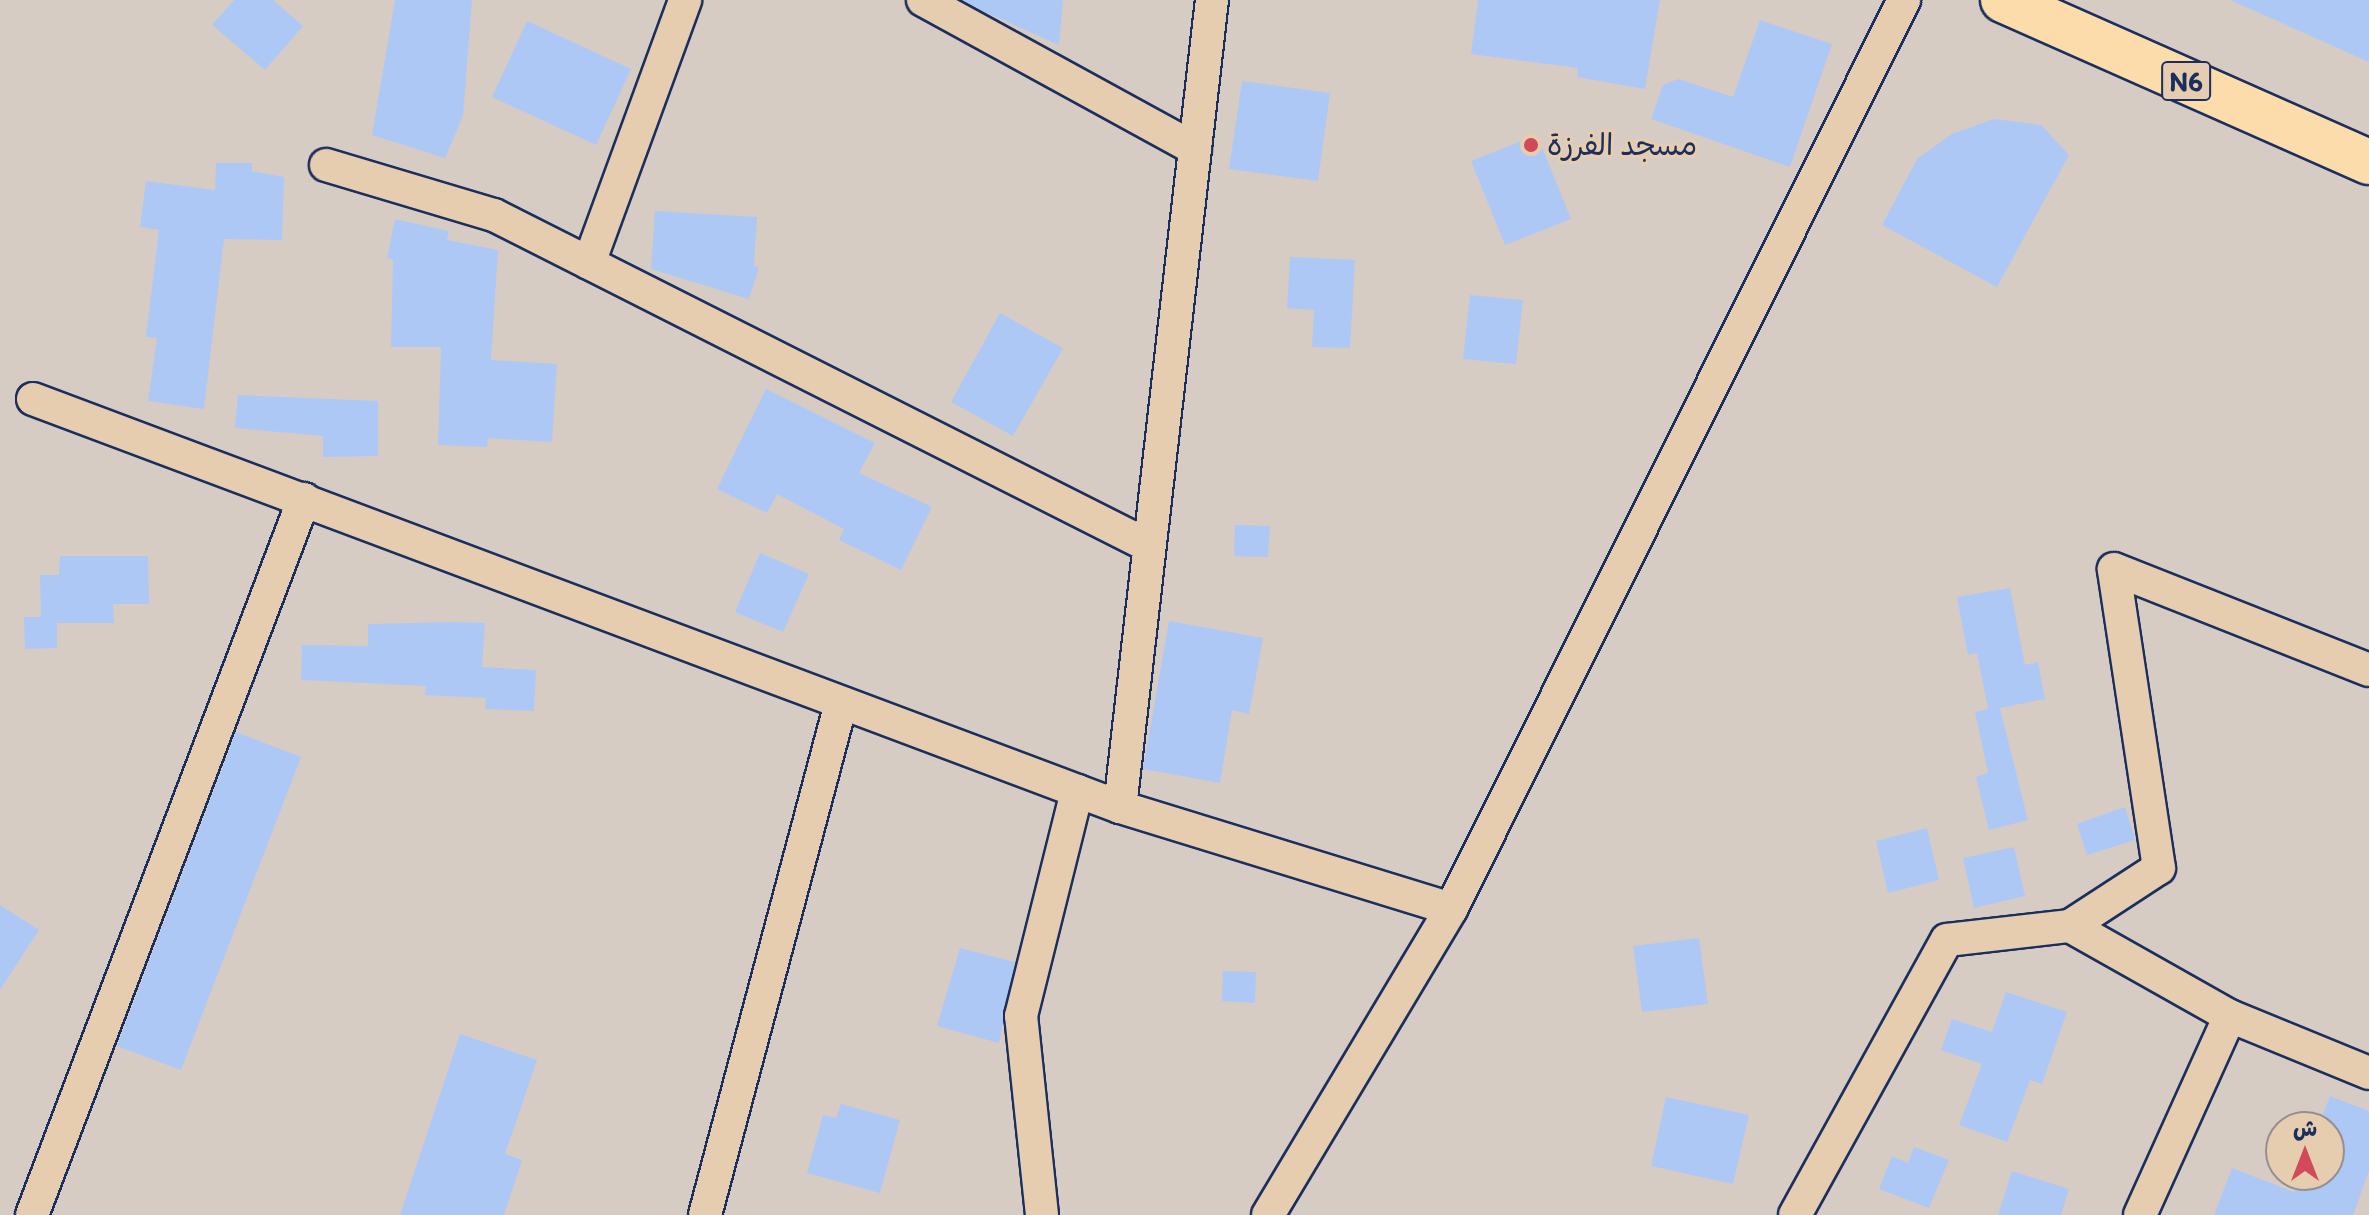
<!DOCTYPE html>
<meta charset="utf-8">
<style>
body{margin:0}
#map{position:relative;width:2369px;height:1215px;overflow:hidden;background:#d6ccc4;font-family:Itim,"Playpen Sans Arabic",sans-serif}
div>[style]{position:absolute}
.building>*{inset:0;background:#aec8f5}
.roads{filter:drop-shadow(2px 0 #1b2f5e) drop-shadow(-2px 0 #1b2f5e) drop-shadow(0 2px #1b2f5e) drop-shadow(0 -2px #1b2f5e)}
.minor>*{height:32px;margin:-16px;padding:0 16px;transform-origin:16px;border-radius:16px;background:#e7cdaf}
.primary>*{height:44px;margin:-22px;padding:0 22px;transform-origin:22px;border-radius:22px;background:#fddcac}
.dots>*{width:22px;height:22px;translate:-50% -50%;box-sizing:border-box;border:4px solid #e7cdaf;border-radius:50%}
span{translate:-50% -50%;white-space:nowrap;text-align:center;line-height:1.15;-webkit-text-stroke:6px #e7cdaf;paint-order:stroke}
.shield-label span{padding:2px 6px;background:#e7cdaf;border:2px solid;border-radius:6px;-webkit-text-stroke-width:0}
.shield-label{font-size:28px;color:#1b2f5e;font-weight:700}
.poi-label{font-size:30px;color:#1b2f5e}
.left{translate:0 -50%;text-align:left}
.north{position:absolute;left:2265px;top:1111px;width:80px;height:80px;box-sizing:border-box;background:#e7cdaf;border:2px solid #958e8f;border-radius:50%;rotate:0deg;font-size:22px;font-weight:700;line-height:32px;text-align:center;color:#1b2f5e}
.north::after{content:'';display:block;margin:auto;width:28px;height:36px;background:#d1495b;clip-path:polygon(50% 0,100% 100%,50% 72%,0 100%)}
</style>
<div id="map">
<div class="building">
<i style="clip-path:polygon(234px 0,273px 0,303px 26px,265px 70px,212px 25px)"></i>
<i style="clip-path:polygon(395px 0,472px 0,463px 116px,445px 158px,372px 135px)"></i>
<i style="clip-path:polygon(963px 0,1063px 0,1059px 45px,978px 9px)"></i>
<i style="clip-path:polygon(1478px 0,1660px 0,1645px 89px,1577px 77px,1578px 68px,1471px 54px)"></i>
<i style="clip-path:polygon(2230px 0,2369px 0,2369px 62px)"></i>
<i style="clip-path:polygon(1760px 20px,1832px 44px,1790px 167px,1651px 119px,1663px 85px,1678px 79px,1733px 97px)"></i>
<i style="clip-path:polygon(527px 21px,631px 69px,596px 145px,492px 97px)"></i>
<i style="clip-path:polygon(1242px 81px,1330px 93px,1318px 181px,1229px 169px)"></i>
<i style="clip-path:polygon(1994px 119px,2041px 125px,2069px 155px,1997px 287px,1882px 225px,1917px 159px,1952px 134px)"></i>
<i style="clip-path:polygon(1537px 135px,1571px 219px,1505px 245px,1471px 161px)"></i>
<i style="clip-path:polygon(216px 163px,252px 163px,252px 171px,284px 177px,282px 240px,224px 239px,204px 409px,148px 401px,157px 338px,146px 337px,159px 230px,140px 227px,146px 181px,215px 190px)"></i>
<i style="clip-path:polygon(655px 211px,757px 217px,754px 266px,759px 268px,749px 299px,651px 269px)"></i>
<i style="clip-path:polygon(395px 219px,449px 231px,447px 240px,498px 250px,491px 360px,557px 364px,552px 442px,488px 438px,487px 447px,438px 445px,441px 347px,391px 347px,393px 260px,387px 258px)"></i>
<i style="clip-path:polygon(1290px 257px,1355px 260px,1350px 348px,1312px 347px,1314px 310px,1287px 308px)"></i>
<i style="clip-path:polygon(1470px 295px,1523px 300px,1516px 364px,1463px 359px)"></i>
<i style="clip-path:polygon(1000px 313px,1063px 348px,1013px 436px,951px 402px)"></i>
<i style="clip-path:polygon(766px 389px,875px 443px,859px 473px,932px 507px,901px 570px,839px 540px,844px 529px,777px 494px,767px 513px,717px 489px)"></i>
<i style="clip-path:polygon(238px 395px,378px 401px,378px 456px,323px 457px,323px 436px,235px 428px)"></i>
<i style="clip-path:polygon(1235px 525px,1270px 526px,1268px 557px,1234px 556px)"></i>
<i style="clip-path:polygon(760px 553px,809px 574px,783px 632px,735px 612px)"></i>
<i style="clip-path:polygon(60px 556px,148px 556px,149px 604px,113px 604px,114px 623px,57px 623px,57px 648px,25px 649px,24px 617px,41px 617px,40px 575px,59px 575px)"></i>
<i style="clip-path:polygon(2010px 588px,2025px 665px,2038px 662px,2045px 699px,2000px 708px,2028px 820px,1989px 830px,1976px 777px,1988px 773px,1975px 712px,1988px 709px,1977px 653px,1968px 655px,1957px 597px)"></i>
<i style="clip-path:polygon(1169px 621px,1263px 638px,1249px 714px,1232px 710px,1220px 783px,1143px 769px)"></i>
<i style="clip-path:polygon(452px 622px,485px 623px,482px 667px,536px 670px,534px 711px,485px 709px,486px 698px,425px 695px,426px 686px,301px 680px,302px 645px,368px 646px,368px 624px)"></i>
<i style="clip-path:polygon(236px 732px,301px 757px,181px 1070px,117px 1046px)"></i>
<i style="clip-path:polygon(2125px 807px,2135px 840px,2087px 855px,2077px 824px)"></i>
<i style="clip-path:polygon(1927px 828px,1939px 880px,1888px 893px,1876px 841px)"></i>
<i style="clip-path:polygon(2014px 847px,2025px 896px,1974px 908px,1963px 858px)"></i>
<i style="clip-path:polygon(0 905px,39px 930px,0 990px)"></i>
<i style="clip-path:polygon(1699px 938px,1708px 1004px,1642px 1012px,1633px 946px)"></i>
<i style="clip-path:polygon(960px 948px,1015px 962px,999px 1043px,937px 1026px)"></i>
<i style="clip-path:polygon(1223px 971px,1256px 972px,1255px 1003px,1222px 1001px)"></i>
<i style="clip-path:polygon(2006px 992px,2067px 1012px,2042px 1084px,2030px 1080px,2007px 1142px,1959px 1125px,1982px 1064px,1941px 1050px,1952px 1019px,1992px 1032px)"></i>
<i style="clip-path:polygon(460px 1034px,537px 1060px,505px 1154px,522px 1160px,504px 1215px,400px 1215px)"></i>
<i style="clip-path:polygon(2330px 1096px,2369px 1111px,2369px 1171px,2353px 1215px,2214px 1215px,2232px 1168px,2294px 1192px,2300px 1175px,2329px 1175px,2329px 1127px,2318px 1127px)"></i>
<i style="clip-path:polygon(1666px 1097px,1749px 1115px,1733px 1184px,1651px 1166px)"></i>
<i style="clip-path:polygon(841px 1104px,900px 1120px,880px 1193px,807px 1173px,823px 1115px,836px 1118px)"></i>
<i style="clip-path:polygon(1914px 1147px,1949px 1160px,1929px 1208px,1879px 1189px,1892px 1156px,1908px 1163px)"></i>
<i style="clip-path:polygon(2012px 1171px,2069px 1189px,2061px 1215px,1998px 1215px)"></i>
</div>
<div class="roads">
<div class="minor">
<i style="left:923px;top:0;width:310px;rotate:28.7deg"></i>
<i style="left:326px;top:165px;width:175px;rotate:16.6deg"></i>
<i style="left:494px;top:215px;width:734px;rotate:26.81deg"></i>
<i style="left:589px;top:263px;width:280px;rotate:-69.9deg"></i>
<i style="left:33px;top:399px;width:1161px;rotate:20.57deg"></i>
<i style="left:1120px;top:807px;width:812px;rotate:-83.5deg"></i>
<i style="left:2114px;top:569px;width:274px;rotate:21.6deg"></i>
<i style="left:1120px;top:807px;width:346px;rotate:17.1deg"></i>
<i style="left:2070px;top:926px;width:106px;rotate:-33.1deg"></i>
<i style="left:2159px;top:868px;width:302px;rotate:-98.6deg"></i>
<i style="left:32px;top:1215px;width:766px;rotate:-69.2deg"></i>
<i style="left:705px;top:1215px;width:530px;rotate:-75.12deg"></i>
<i style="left:1042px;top:1215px;width:200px;rotate:-96deg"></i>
<i style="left:1021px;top:1016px;width:232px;rotate:-76deg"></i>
<i style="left:1268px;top:1215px;width:357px;rotate:-59.1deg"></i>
<i style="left:1451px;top:909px;width:1016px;rotate:-63.51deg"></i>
<i style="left:1795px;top:1215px;width:314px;rotate:-61.1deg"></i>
<i style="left:1947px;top:940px;width:124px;rotate:-6.5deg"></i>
<i style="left:2070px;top:926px;width:184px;rotate:29.4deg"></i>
<i style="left:2230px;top:1016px;width:150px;rotate:22.3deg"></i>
<i style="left:2140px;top:1215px;width:218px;rotate:-65.7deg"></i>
</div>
<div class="primary">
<i style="left:2003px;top:0;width:400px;rotate:23.9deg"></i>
</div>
</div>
<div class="dots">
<i style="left:1531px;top:145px;background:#d1495b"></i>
</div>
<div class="shield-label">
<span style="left:2186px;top:81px">N6</span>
</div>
<div class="poi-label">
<span class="left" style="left:1547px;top:145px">مسجد الفرزة</span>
</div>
<div class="north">ش</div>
</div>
